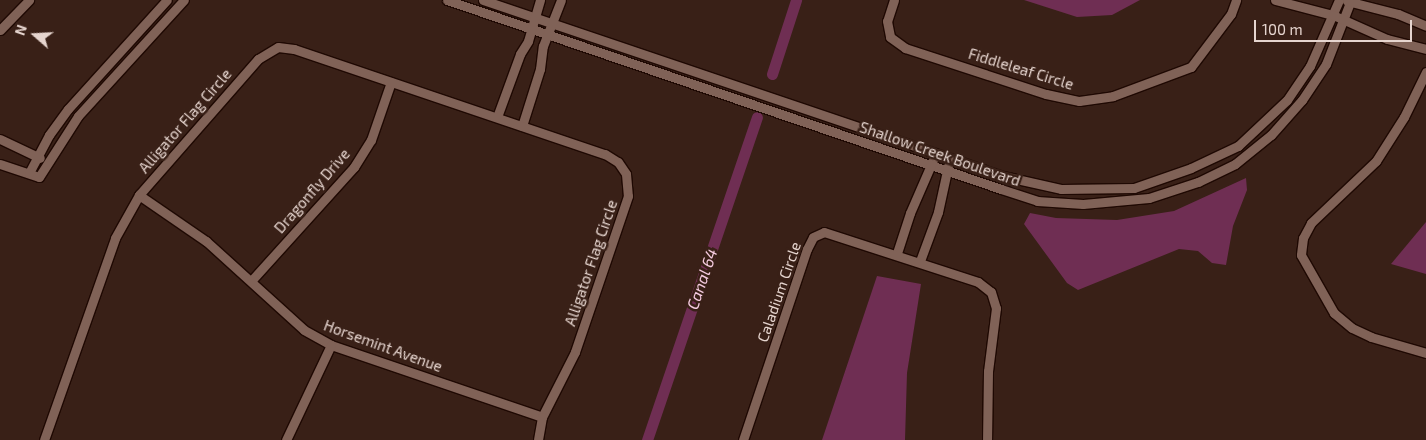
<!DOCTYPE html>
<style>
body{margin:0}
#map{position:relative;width:1426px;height:440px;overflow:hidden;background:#392017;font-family:"Exo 2",sans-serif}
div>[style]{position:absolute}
.water>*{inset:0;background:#6f2e53}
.canal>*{height:11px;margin:-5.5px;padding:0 5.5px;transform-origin:5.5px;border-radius:5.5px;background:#6f2e53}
.roads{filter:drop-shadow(1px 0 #1f0903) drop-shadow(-1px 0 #1f0903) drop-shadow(0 1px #1f0903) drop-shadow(0 -1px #1f0903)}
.minor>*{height:9px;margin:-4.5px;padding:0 4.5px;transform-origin:4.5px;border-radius:4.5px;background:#806257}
span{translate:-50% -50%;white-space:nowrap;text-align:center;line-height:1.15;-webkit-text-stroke:5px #392017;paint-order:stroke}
.street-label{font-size:15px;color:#e6d5cf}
.water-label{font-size:16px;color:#f4cadf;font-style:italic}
.north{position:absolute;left:10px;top:10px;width:50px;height:50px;-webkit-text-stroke:4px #392017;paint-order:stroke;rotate:289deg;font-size:14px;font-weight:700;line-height:20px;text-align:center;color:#e6d5cf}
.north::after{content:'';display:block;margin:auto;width:18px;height:22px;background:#e6d5cf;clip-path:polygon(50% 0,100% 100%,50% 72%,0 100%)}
.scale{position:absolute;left:1254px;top:20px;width:158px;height:22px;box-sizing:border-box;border:2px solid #e6d5cf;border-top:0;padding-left:6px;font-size:15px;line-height:18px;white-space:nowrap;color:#e6d5cf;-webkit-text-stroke:4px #392017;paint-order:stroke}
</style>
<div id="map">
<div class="water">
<i style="clip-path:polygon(1024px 0,1140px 0,1112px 15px,1077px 17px)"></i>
<i style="clip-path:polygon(1246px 178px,1247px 190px,1233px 226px,1226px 265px,1212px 263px,1198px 251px,1179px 249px,1078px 290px,1067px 283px,1024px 224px,1030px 213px,1056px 218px,1117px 220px,1174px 211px)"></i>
<i style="clip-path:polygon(1426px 222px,1426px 274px,1391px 264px)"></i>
<i style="clip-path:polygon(877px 276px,921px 284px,907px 373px,905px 440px,822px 440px)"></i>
</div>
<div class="canal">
<i style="left:772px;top:74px;width:78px;rotate:-72deg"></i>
<i style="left:647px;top:440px;width:341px;rotate:-71.2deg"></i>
</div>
<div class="roads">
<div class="minor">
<i style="left:447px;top:0;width:585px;rotate:18.84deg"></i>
<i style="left:1001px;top:189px;width:38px;rotate:18deg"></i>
<i style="left:1037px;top:201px;width:46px;rotate:3.7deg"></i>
<i style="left:1083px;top:204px;width:66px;rotate:-5.2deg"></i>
<i style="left:1149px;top:198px;width:52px;rotate:-18.1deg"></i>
<i style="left:1198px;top:182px;width:41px;rotate:-25.9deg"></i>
<i style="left:1235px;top:164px;width:46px;rotate:-38.9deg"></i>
<i style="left:1271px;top:135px;width:47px;rotate:-48.5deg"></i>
<i style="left:1302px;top:100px;width:43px;rotate:-56.3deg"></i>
<i style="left:1326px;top:64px;width:69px;rotate:-68.7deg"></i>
<i style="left:483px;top:0;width:549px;rotate:18.7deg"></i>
<i style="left:1003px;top:176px;width:59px;rotate:12.6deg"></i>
<i style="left:1061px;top:189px;width:73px;rotate:-0.8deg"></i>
<i style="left:1134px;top:188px;width:60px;rotate:-19.3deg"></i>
<i style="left:1191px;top:168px;width:52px;rotate:-25.1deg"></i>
<i style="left:1238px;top:146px;width:67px;rotate:-43.2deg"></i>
<i style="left:1287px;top:100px;width:41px;rotate:-55.9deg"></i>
<i style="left:1310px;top:66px;width:72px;rotate:-66.3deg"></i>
<i style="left:894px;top:0;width:22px;rotate:108deg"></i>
<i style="left:887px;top:21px;width:16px;rotate:79deg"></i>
<i style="left:890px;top:37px;width:19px;rotate:36deg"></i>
<i style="left:905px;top:48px;width:148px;rotate:18.1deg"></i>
<i style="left:1046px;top:94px;width:34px;rotate:12deg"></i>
<i style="left:1079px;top:101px;width:34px;rotate:-8deg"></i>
<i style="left:1113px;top:96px;width:83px;rotate:-20.4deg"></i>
<i style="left:1191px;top:67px;width:66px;rotate:-53deg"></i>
<i style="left:1231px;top:14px;width:15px;rotate:-70deg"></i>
<i style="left:1275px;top:0;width:60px;rotate:14.5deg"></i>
<i style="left:1333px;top:15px;width:59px;rotate:24deg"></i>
<i style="left:1387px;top:39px;width:40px;rotate:14.4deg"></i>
<i style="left:1347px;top:1px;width:53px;rotate:14.3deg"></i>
<i style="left:1398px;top:14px;width:30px;rotate:23deg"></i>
<i style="left:0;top:30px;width:42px;rotate:-46deg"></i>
<i style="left:1426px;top:72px;width:50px;rotate:116.1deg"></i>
<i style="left:1404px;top:117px;width:52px;rotate:122.5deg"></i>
<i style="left:1376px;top:161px;width:90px;rotate:136.4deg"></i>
<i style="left:1311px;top:223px;width:17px;rotate:118deg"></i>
<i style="left:1303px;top:238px;width:17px;rotate:97deg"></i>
<i style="left:1301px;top:255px;width:67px;rotate:60.4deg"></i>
<i style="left:1334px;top:313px;width:23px;rotate:40deg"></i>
<i style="left:1352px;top:328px;width:21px;rotate:25deg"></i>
<i style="left:1371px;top:337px;width:57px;rotate:16.2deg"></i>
<i style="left:497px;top:117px;width:67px;rotate:-69.9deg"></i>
<i style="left:520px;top:54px;width:15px;rotate:-58deg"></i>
<i style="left:528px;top:41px;width:43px;rotate:-73.7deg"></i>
<i style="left:522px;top:126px;width:60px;rotate:-72.5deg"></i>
<i style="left:540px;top:69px;width:23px;rotate:-83deg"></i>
<i style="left:543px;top:46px;width:49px;rotate:-68.6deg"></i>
<i style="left:0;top:139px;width:44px;rotate:25.4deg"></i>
<i style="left:0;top:164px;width:41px;rotate:18.4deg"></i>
<i style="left:39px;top:177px;width:72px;rotate:-57.4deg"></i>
<i style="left:78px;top:116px;width:157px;rotate:-47.6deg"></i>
<i style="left:29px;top:173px;width:43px;rotate:-62.2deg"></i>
<i style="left:49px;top:135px;width:32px;rotate:-54deg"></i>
<i style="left:68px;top:109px;width:147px;rotate:-47.8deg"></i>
<i style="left:139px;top:195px;width:81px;rotate:34.5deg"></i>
<i style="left:206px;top:241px;width:132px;rotate:42.2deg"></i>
<i style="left:304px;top:330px;width:31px;rotate:29deg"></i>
<i style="left:331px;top:345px;width:223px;rotate:18.8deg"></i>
<i style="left:897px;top:253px;width:42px;rotate:-72deg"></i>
<i style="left:910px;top:213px;width:58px;rotate:-66.5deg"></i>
<i style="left:920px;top:261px;width:52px;rotate:-69.8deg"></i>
<i style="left:938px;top:212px;width:47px;rotate:-77.7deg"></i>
<i style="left:251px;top:281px;width:154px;rotate:-47.9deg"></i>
<i style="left:354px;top:167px;width:32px;rotate:-58deg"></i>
<i style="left:371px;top:140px;width:61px;rotate:-71deg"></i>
<i style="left:44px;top:440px;width:214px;rotate:-70.6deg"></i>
<i style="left:115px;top:238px;width:49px;rotate:-60.8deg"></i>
<i style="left:139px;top:195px;width:181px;rotate:-48.8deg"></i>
<i style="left:258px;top:59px;width:23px;rotate:-31deg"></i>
<i style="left:278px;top:47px;width:16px;rotate:7deg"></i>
<i style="left:294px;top:49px;width:328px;rotate:18.7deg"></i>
<i style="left:605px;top:154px;width:15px;rotate:32deg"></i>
<i style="left:618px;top:162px;width:14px;rotate:56deg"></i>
<i style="left:626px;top:174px;width:22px;rotate:85deg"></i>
<i style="left:628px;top:196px;width:165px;rotate:108.8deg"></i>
<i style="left:575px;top:352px;width:73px;rotate:116.9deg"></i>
<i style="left:542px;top:417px;width:23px;rotate:100deg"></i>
<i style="left:286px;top:440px;width:105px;rotate:-64.7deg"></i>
<i style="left:743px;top:440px;width:201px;rotate:-71.5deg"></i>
<i style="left:807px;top:249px;width:13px;rotate:-63deg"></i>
<i style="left:813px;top:237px;width:12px;rotate:-24deg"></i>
<i style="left:824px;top:232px;width:162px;rotate:18deg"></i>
<i style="left:978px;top:282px;width:16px;rotate:38deg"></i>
<i style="left:991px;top:292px;width:17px;rotate:73deg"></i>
<i style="left:996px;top:308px;width:64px;rotate:97.2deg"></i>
<i style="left:988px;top:371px;width:69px;rotate:90.8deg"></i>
</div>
</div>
<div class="street-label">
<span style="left:1021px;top:69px;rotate:17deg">Fiddleleaf Circle</span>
<span style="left:185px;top:121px;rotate:-49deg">Alligator Flag Circle</span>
<span style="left:940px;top:154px;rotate:19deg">Shallow Creek Boulevard</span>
<span style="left:312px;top:191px;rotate:-49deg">Dragonfly Drive</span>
<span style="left:591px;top:263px;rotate:-71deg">Alligator Flag Circle</span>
<span style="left:779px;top:292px;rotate:-71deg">Caladium Circle</span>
<span style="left:383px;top:346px;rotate:20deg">Horsemint Avenue</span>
</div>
<div class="water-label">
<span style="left:702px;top:279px;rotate:-71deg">Canal 64</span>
</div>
<div class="north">N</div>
<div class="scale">100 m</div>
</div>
